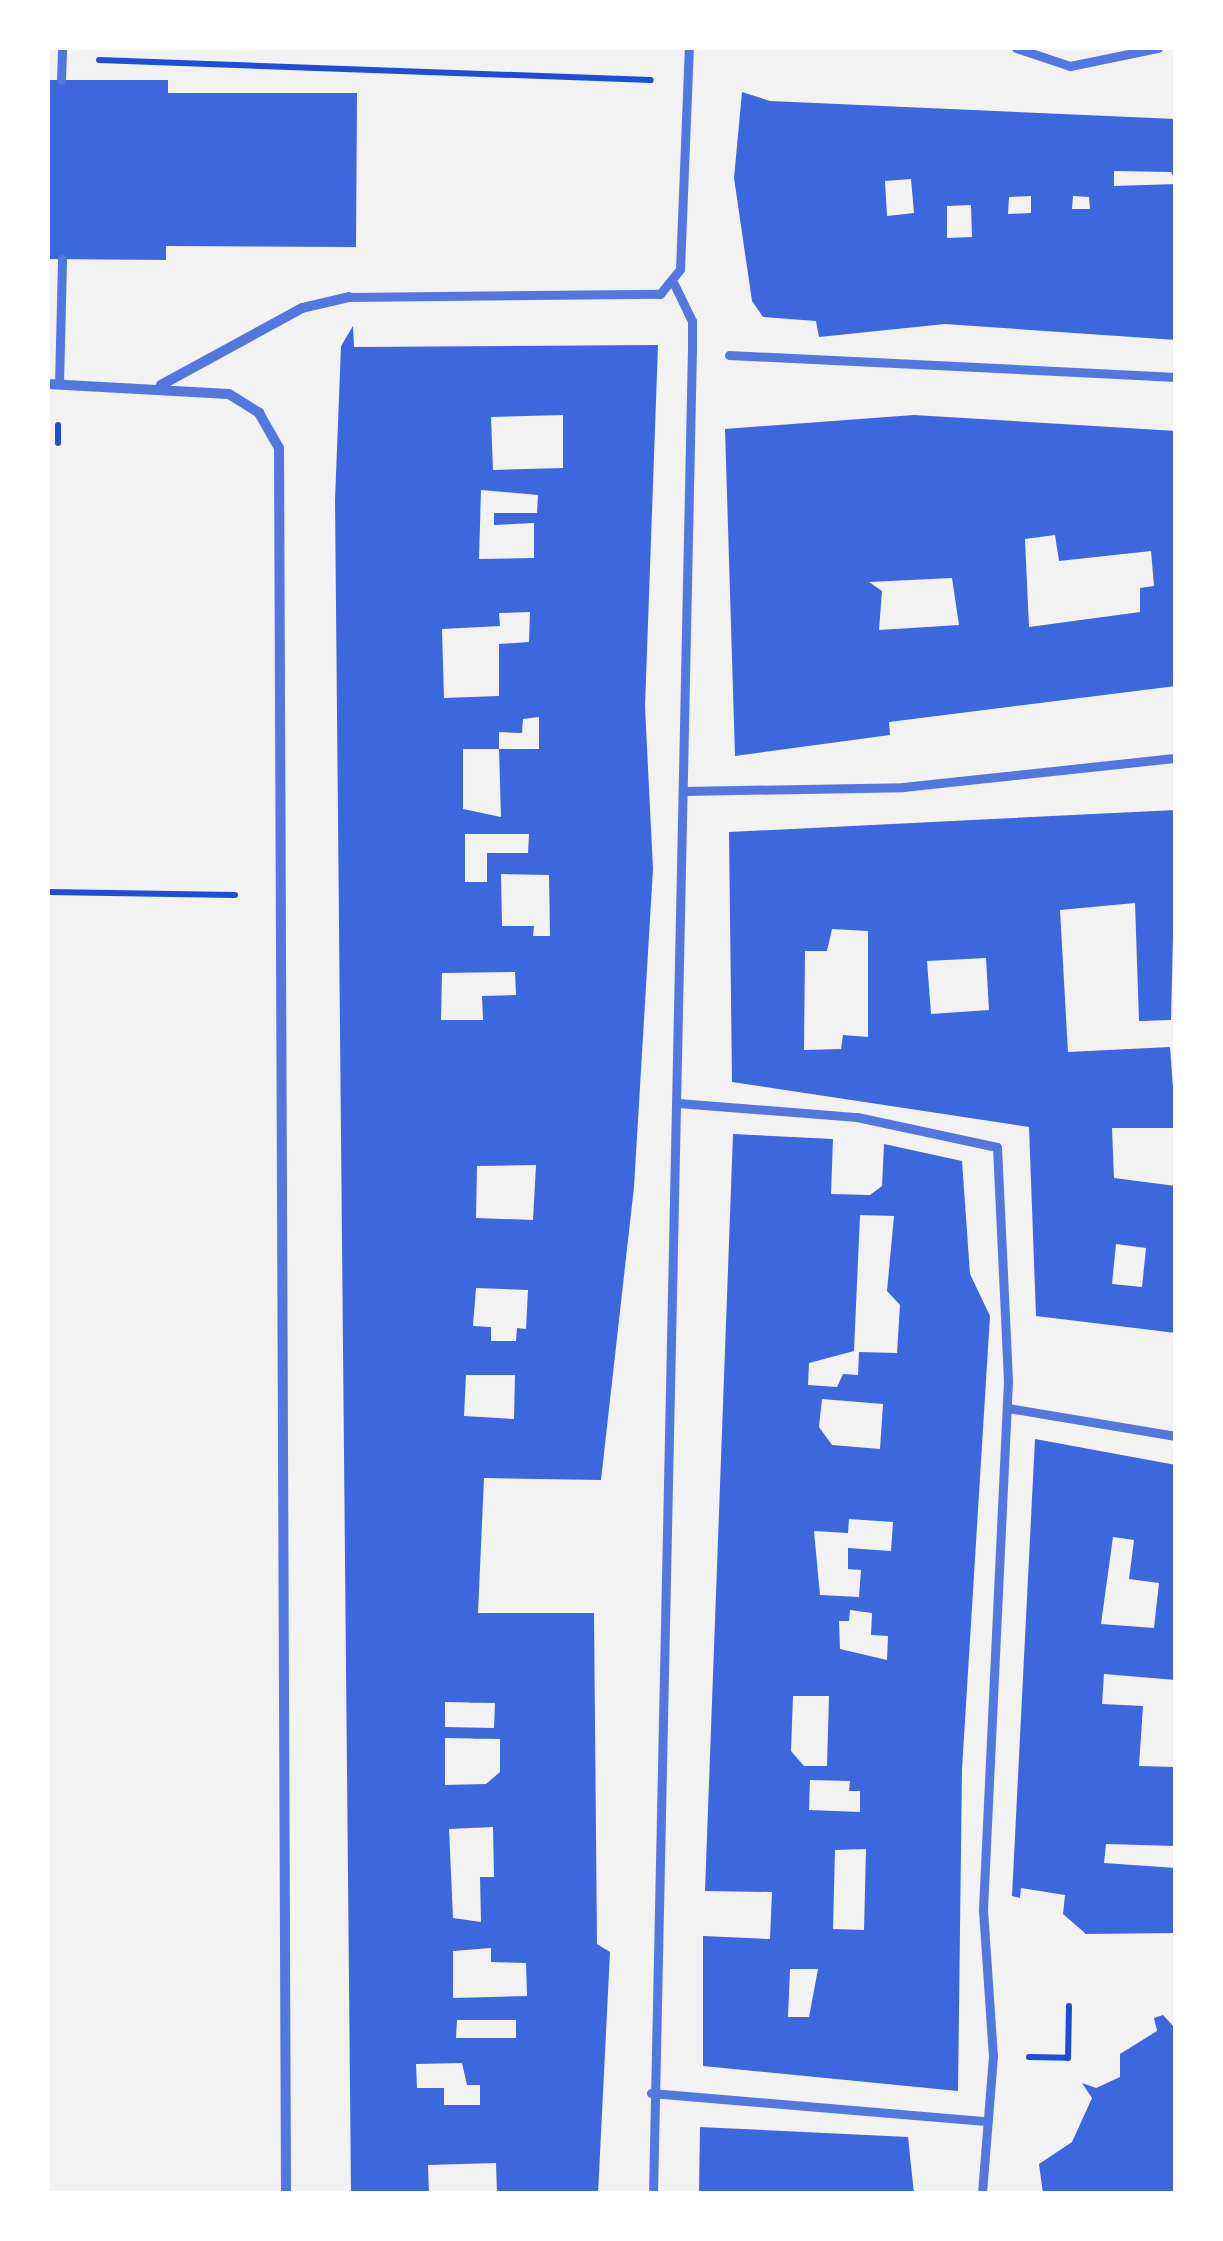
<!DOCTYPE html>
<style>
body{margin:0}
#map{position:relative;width:1223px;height:2241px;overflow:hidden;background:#f2f2f2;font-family:"Varela Round",sans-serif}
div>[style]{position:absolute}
.building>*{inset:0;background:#3d67dc}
.path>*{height:6px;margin:-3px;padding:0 3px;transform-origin:3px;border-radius:3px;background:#1d4ed8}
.pedestrian>*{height:9px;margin:-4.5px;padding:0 4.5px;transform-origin:4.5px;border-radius:4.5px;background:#5277de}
.minor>*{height:10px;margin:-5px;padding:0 5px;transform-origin:5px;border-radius:5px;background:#5277de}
span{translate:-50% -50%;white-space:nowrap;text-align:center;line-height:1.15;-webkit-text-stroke:10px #fff;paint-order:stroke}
.frame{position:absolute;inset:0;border:50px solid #fff;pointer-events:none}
</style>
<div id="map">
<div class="building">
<i style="clip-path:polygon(48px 80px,168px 80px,168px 93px,357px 93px,356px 247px,166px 246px,166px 260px,48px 259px)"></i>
<i style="clip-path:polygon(evenodd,742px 92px,770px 101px,1176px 119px,1176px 182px,1171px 172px,1114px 171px,1114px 186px,1176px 184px,1176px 340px,945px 324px,819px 337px,816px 321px,763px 317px,752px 301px,734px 178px,742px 92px,911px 179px,914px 213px,887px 216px,885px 181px,911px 179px,742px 92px,1031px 196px,1031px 213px,1008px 214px,1009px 197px,1031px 196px,742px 92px,1073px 196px,1089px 197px,1090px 209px,1072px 209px,1073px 196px,742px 92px,971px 205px,972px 237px,947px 238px,947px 206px,971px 205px)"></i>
<i style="clip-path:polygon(evenodd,353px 326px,354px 347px,658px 345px,645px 707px,653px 869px,634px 1187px,601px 1480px,484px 1478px,478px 1613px,594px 1613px,597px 1944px,610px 1952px,598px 2194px,497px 2194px,496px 2163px,428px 2165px,429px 2194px,351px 2194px,335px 500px,341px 346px,353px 326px,563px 415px,563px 468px,493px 470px,491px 417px,563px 415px,353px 326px,481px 490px,538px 495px,537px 513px,494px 513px,494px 525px,534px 523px,534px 558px,479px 559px,481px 490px,353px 326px,530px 612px,529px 642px,499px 644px,499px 696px,444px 698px,442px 629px,500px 626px,499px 613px,530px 612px,353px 326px,539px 717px,539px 749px,499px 749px,499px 732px,522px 733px,523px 719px,539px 717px,353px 326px,463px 749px,499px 749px,501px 817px,463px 809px,463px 749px,353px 326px,465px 834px,529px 834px,528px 853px,487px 853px,487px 882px,465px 882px,465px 834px,353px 326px,501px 874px,549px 875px,550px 936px,533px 936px,534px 926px,502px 926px,501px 874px,353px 326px,515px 972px,516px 995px,482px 996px,483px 1020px,441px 1020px,442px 973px,515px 972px,353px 326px,536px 1165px,533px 1220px,476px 1218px,477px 1166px,536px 1165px,353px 326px,476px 1288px,528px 1290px,526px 1329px,517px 1328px,516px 1341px,491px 1341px,491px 1327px,473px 1326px,476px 1288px,353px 326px,466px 1375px,515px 1375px,514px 1419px,464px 1416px,466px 1375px,353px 326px,445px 1702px,495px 1703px,494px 1728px,445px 1727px,445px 1702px,353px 326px,445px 1738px,500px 1739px,500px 1772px,486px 1784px,445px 1785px,445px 1738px,353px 326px,493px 1827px,494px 1877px,480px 1877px,481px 1922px,453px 1918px,449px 1829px,493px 1827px,353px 326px,491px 1948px,491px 1962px,526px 1963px,527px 1996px,453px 1998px,453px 1951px,491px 1948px,353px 326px,457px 2020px,516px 2020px,516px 2038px,456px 2038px,457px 2020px,353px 326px,462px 2063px,467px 2085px,480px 2085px,480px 2105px,444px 2105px,444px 2088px,417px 2088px,416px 2064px,462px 2063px)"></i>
<i style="clip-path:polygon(evenodd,914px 415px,1176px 431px,1176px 686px,889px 722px,890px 735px,735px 756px,725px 429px,914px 415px,1055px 535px,1059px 561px,1151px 551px,1154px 586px,1140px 588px,1140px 612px,1029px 627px,1025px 539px,1055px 535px,914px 415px,952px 578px,959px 625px,879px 630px,882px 591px,869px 582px,952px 578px)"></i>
<i style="clip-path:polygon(evenodd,1176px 810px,1171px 1020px,1139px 1021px,1135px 903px,1060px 910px,1068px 1052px,1170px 1047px,1176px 1128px,1112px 1128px,1114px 1178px,1176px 1186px,1176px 1333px,1036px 1316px,1029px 1127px,732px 1082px,729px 832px,1176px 810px,832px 929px,868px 931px,868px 1037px,843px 1035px,841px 1049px,804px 1050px,805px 951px,827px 951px,832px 929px,1176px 810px,986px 958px,989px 1010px,931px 1014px,927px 961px,986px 958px,1176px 810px,1116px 1244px,1146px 1248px,1142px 1287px,1112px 1284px,1116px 1244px)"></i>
<i style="clip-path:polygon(evenodd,733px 1134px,833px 1139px,831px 1194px,870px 1195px,882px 1186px,884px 1144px,962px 1161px,970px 1274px,990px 1316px,962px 1769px,958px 2091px,703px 2066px,703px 1936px,770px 1939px,772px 1892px,705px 1891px,733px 1134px,860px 1215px,894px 1216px,887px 1291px,900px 1305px,897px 1353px,859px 1352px,858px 1375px,843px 1374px,837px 1387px,808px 1385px,809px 1363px,854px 1351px,860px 1215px,733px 1134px,822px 1399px,883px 1404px,880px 1449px,832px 1445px,819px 1427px,822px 1399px,733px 1134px,849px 1519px,893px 1522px,891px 1551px,848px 1548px,848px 1569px,861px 1570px,859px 1597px,820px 1595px,814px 1531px,848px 1533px,849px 1519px,733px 1134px,850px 1610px,872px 1613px,871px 1635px,888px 1636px,887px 1660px,840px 1649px,839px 1621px,849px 1621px,850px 1610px,733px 1134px,793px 1696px,829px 1696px,827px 1766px,804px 1766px,791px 1751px,793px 1696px,733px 1134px,810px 1780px,850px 1781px,849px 1791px,860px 1791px,860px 1812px,809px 1810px,810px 1780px,733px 1134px,866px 1849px,864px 1930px,833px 1929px,835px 1850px,866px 1849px,733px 1134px,790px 1969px,818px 1969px,809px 2017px,788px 2017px,790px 1969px)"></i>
<i style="clip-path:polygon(evenodd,1035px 1439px,1176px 1465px,1176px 1680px,1104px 1674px,1102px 1704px,1143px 1706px,1139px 1766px,1176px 1767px,1176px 1846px,1106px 1844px,1104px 1863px,1176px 1868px,1176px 1933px,1086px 1934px,1063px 1914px,1065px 1895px,1021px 1888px,1020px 1898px,1012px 1896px,1035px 1439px,1113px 1537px,1134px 1540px,1129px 1579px,1159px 1583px,1154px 1628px,1101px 1624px,1113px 1537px)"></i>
<i style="clip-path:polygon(1163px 2015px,1176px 2029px,1176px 2194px,1043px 2194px,1039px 2164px,1072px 2142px,1092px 2098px,1082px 2083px,1096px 2088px,1120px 2077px,1120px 2054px,1157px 2031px,1154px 2018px)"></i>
<i style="clip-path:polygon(700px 2127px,908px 2137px,914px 2194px,699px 2194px)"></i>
</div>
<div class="path">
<i style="left:99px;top:60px;width:552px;rotate:2.08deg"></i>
<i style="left:58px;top:443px;width:18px;rotate:-90deg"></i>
<i style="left:48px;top:892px;width:187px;rotate:0.9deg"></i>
<i style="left:1029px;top:2057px;width:39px;rotate:1deg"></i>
<i style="left:1068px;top:2058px;width:52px;rotate:-88.9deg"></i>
</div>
<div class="pedestrian">
<i style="left:1016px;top:48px;width:57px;rotate:18.4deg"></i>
<i style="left:1070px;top:66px;width:90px;rotate:-11.6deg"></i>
<i style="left:61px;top:80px;width:32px;rotate:-88deg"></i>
<i style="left:349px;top:297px;width:311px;rotate:-0.6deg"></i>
<i style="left:660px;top:294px;width:32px;rotate:-51deg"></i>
<i style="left:680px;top:269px;width:221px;rotate:-87.7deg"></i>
<i style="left:729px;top:355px;width:448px;rotate:2.8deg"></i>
<i style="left:59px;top:384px;width:125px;rotate:-88.6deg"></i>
<i style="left:684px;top:791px;width:219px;rotate:-1deg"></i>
<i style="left:903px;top:787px;width:275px;rotate:-6.1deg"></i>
<i style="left:678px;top:1103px;width:180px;rotate:4.5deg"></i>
<i style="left:857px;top:1117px;width:143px;rotate:12.1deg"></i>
<i style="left:997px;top:1147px;width:234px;rotate:87.3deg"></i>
<i style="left:1008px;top:1381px;width:530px;rotate:92.71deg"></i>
<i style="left:983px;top:1910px;width:146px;rotate:86.1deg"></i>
<i style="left:993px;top:2056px;width:138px;rotate:94.6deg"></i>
<i style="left:1008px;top:1408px;width:170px;rotate:9.5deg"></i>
<i style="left:651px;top:2093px;width:336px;rotate:4.8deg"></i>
<i style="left:653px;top:2194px;width:1842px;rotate:-88.79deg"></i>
<i style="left:692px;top:352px;width:31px;rotate:-90deg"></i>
<i style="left:692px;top:321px;width:41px;rotate:-115.9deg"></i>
</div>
<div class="minor">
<i style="left:48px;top:384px;width:181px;rotate:3.2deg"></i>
<i style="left:229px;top:394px;width:36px;rotate:32deg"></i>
<i style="left:259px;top:413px;width:40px;rotate:60.3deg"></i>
<i style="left:279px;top:448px;width:1746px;rotate:89.77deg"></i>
<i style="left:161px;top:385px;width:161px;rotate:-28.6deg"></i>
<i style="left:302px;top:308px;width:48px;rotate:-13.2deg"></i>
</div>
<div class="frame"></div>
</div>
